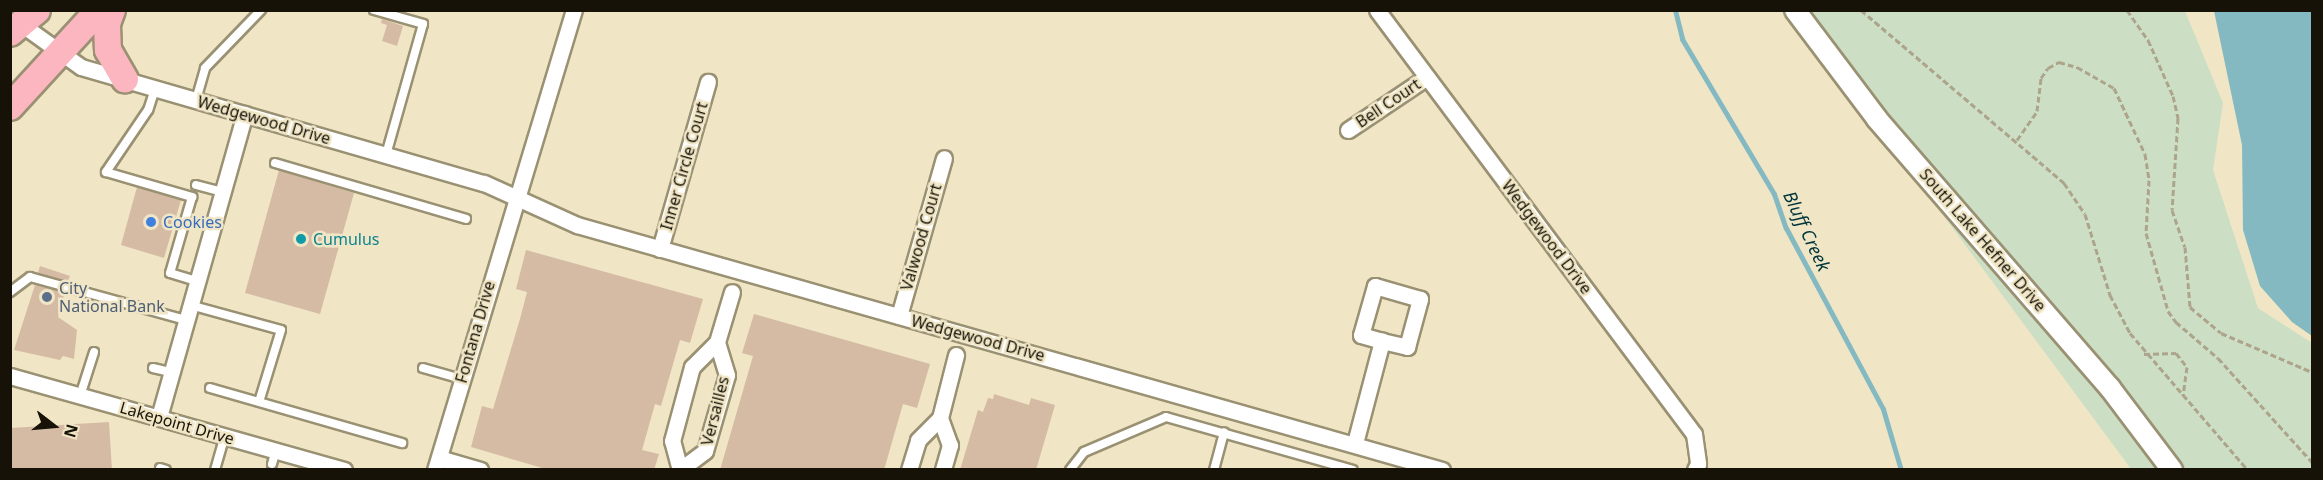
<!DOCTYPE html>
<style>
body{margin:0}
#map{position:relative;width:2323px;height:480px;overflow:hidden;background:#f0e6c6;font-family:"Noto Sans",sans-serif}
div>[style]{position:absolute}
.green>*{inset:0;background:#ccdec4}
.water>*{inset:0;background:#85b9c2}
.stream>*{height:5px;margin:-2.5px;padding:0 2.5px;transform-origin:2.5px;border-radius:2.5px;background:#85b9c2}
.building>*{inset:0;background:#d5bba4}
.path>*{height:3px;margin-top:-1.5px;transform-origin:0;background:repeating-linear-gradient(90deg,#ada58b 0 6px,transparent 0 9px)}
.roads{filter:drop-shadow(2px 0 #9a9173) drop-shadow(-2px 0 #9a9173) drop-shadow(0 2px #9a9173) drop-shadow(0 -2px #9a9173)}
.service>*{height:8px;margin:-4px;padding:0 4px;transform-origin:4px;border-radius:4px;background:#fff}
.minor>*{height:15px;margin:-7.5px;padding:0 7.5px;transform-origin:7.5px;border-radius:7.5px;background:#fff}
.tertiary>*{height:20px;margin:-10px;padding:0 10px;transform-origin:10px;border-radius:10px;background:#fff}
.trunk>*{height:26px;margin:-13px;padding:0 13px;transform-origin:13px;border-radius:13px;background:#fcb6c0}
.dots>*{width:16px;height:16px;translate:-50% -50%;box-sizing:border-box;border:3px solid #f0e6c6;border-radius:50%}
span{translate:-50% -50%;white-space:nowrap;text-align:center;line-height:1.15;-webkit-text-stroke:5px #f0e6c6;paint-order:stroke}
.street-label{font-size:16px;color:#161207}
.shop-label{font-size:16px;color:#366cbe}
.left{translate:0 -50%;text-align:left}
.culture-label{font-size:16px;color:#0d838f}
.service-label{font-size:16px;color:#4e5e75}
.water-label{font-size:18px;color:#01363c;font-style:italic}
.frame{position:absolute;inset:0;border:12px solid #161207;pointer-events:none}
.north{position:absolute;left:24px;top:396px;width:60px;height:60px;-webkit-text-stroke:4px #f0e6c6;paint-order:stroke;rotate:106deg;font-size:16px;font-weight:700;line-height:24px;text-align:center;color:#161207}
.north::after{content:'';display:block;margin:auto;width:21px;height:27px;background:#161207;clip-path:polygon(50% 0,100% 100%,50% 72%,0 100%)}
</style>
<div id="map">
<div class="green">
<i style="clip-path:polygon(1792px 11px,2185px 11px,2223px 103px,2213px 170px,2258px 308px,2312px 343px,2312px 469px,2131px 469px)"></i>
</div>
<div class="water">
<i style="clip-path:polygon(2214px 11px,2312px 11px,2312px 336px,2292px 322px,2260px 286px,2243px 230px,2242px 145px)"></i>
</div>
<div class="stream">
<i style="left:1675px;top:10px;width:30px;rotate:76deg"></i>
<i style="left:1682px;top:39px;width:180px;rotate:59.3deg"></i>
<i style="left:1774px;top:194px;width:36px;rotate:71deg"></i>
<i style="left:1786px;top:228px;width:205px;rotate:61.8deg"></i>
<i style="left:1883px;top:409px;width:64px;rotate:73.6deg"></i>
</div>
<div class="building">
<i style="clip-path:polygon(382px 19px,403px 26px,397px 46px,382px 41px,387px 25px,381px 23px)"></i>
<i style="clip-path:polygon(279px 170px,354px 193px,320px 314px,245px 293px)"></i>
<i style="clip-path:polygon(137px 187px,181px 200px,164px 258px,121px 245px)"></i>
<i style="clip-path:polygon(526px 250px,703px 299px,690px 343px,680px 340px,661px 406px,655px 404px,642px 450px,659px 454px,654px 470px,549px 470px,471px 447px,482px 406px,493px 409px,520px 319px,527px 292px,516px 289px)"></i>
<i style="clip-path:polygon(40px 266px,70px 276px,68px 281px,38px 273px)"></i>
<i style="clip-path:polygon(35px 285px,65px 293px,58px 317px,77px 330px,74px 359px,63px 356px,60px 360px,14px 350px)"></i>
<i style="clip-path:polygon(754px 314px,930px 364px,917px 408px,903px 404px,884px 470px,720px 470px,753px 356px,742px 353px)"></i>
<i style="clip-path:polygon(994px 394px,1029px 405px,1031px 398px,1055px 405px,1036px 470px,960px 470px,978px 410px,983px 412px,988px 398px,993px 399px)"></i>
<i style="clip-path:polygon(109px 422px,112px 470px,10px 470px,10px 428px)"></i>
</div>
<div class="path">
<i style="left:1861px;top:10px;width:267px;rotate:40.4deg"></i>
<i style="left:2064px;top:183px;width:37px;rotate:56deg"></i>
<i style="left:2085px;top:214px;width:85px;rotate:72.8deg"></i>
<i style="left:2110px;top:295px;width:43px;rotate:62.2deg"></i>
<i style="left:2130px;top:333px;width:181px;rotate:49.3deg"></i>
<i style="left:2127px;top:10px;width:37px;rotate:55deg"></i>
<i style="left:2148px;top:40px;width:61px;rotate:65.9deg"></i>
<i style="left:2173px;top:96px;width:23px;rotate:77deg"></i>
<i style="left:2178px;top:118px;width:92px;rotate:93.7deg"></i>
<i style="left:2172px;top:210px;width:39px;rotate:71deg"></i>
<i style="left:2185px;top:247px;width:60px;rotate:85.2deg"></i>
<i style="left:2190px;top:307px;width:40px;rotate:40deg"></i>
<i style="left:2221px;top:333px;width:99px;rotate:23.2deg"></i>
<i style="left:2017px;top:140px;width:35px;rotate:-55deg"></i>
<i style="left:2037px;top:111px;width:33px;rotate:-83deg"></i>
<i style="left:2041px;top:78px;width:12px;rotate:-55deg"></i>
<i style="left:2048px;top:68px;width:13px;rotate:-29deg"></i>
<i style="left:2059px;top:62px;width:19px;rotate:16deg"></i>
<i style="left:2077px;top:67px;width:43px;rotate:29.6deg"></i>
<i style="left:2114px;top:88px;width:73px;rotate:64.8deg"></i>
<i style="left:2145px;top:154px;width:26px;rotate:81deg"></i>
<i style="left:2149px;top:180px;width:53px;rotate:93.2deg"></i>
<i style="left:2146px;top:233px;width:81px;rotate:74.2deg"></i>
<i style="left:2168px;top:311px;width:14px;rotate:54deg"></i>
<i style="left:2176px;top:322px;width:55px;rotate:40.6deg"></i>
<i style="left:2218px;top:358px;width:140px;rotate:47.9deg"></i>
<i style="left:2144px;top:354px;width:32px;rotate:-2deg"></i>
<i style="left:2176px;top:353px;width:18px;rotate:52deg"></i>
<i style="left:2187px;top:367px;width:29px;rotate:98deg"></i>
</div>
<div class="roads">
<div class="service">
<i style="left:374px;top:10px;width:51px;rotate:15.9deg"></i>
<i style="left:423px;top:24px;width:136px;rotate:105.8deg"></i>
<i style="left:155px;top:89px;width:22px;rotate:108deg"></i>
<i style="left:148px;top:110px;width:75px;rotate:124.1deg"></i>
<i style="left:106px;top:172px;width:90px;rotate:16.2deg"></i>
<i style="left:192px;top:197px;width:79px;rotate:106.1deg"></i>
<i style="left:170px;top:273px;width:28px;rotate:17deg"></i>
<i style="left:196px;top:100px;width:33px;rotate:-74deg"></i>
<i style="left:205px;top:68px;width:81px;rotate:-46deg"></i>
<i style="left:275px;top:163px;width:199px;rotate:16.3deg"></i>
<i style="left:196px;top:185px;width:27px;rotate:15deg"></i>
<i style="left:10px;top:292px;width:25px;rotate:-37deg"></i>
<i style="left:30px;top:277px;width:162px;rotate:15.4deg"></i>
<i style="left:190px;top:305px;width:94px;rotate:15.4deg"></i>
<i style="left:281px;top:330px;width:75px;rotate:107deg"></i>
<i style="left:153px;top:368px;width:18px;rotate:13deg"></i>
<i style="left:423px;top:368px;width:40px;rotate:16deg"></i>
<i style="left:210px;top:388px;width:200px;rotate:16deg"></i>
<i style="left:80px;top:396px;width:46px;rotate:-72.3deg"></i>
<i style="left:272px;top:464px;width:15px;rotate:-74deg"></i>
<i style="left:160px;top:468px;width:6px;rotate:18deg"></i>
<i style="left:215px;top:470px;width:35px;rotate:-74deg"></i>
<i style="left:1070px;top:470px;width:23px;rotate:-52deg"></i>
<i style="left:1084px;top:452px;width:89px;rotate:-23.1deg"></i>
<i style="left:1166px;top:417px;width:194px;rotate:15.8deg"></i>
<i style="left:1214px;top:470px;width:39px;rotate:-75deg"></i>
</div>
<div class="minor">
<i style="left:1377px;top:10px;width:529px;rotate:53.22deg"></i>
<i style="left:1694px;top:434px;width:30px;rotate:82deg"></i>
<i style="left:1698px;top:464px;width:7px;rotate:117deg"></i>
<i style="left:21px;top:24px;width:74px;rotate:35.6deg"></i>
<i style="left:81px;top:67px;width:419px;rotate:16.1deg"></i>
<i style="left:484px;top:183px;width:102px;rotate:24.3deg"></i>
<i style="left:577px;top:225px;width:899px;rotate:15.81deg"></i>
<i style="left:1348px;top:130px;width:95px;rotate:-33.9deg"></i>
<i style="left:660px;top:249px;width:174px;rotate:-74deg"></i>
<i style="left:899px;top:316px;width:164px;rotate:-74.1deg"></i>
<i style="left:10px;top:376px;width:347px;rotate:15.7deg"></i>
<i style="left:159px;top:417px;width:315px;rotate:-74.2deg"></i>
<i style="left:940px;top:418px;width:29px;rotate:70deg"></i>
<i style="left:950px;top:445px;width:26px;rotate:106deg"></i>
<i style="left:1355px;top:443px;width:106px;rotate:-75.2deg"></i>
<i style="left:1382px;top:341px;width:26px;rotate:13deg"></i>
<i style="left:1407px;top:347px;width:50px;rotate:-74.8deg"></i>
<i style="left:1420px;top:299px;width:47px;rotate:-163.9deg"></i>
<i style="left:1375px;top:286px;width:51px;rotate:105.9deg"></i>
<i style="left:1361px;top:335px;width:22px;rotate:16deg"></i>
<i style="left:439px;top:458px;width:43px;rotate:16.3deg"></i>
<i style="left:681px;top:469px;width:30px;rotate:-37deg"></i>
<i style="left:705px;top:451px;width:79px;rotate:-73.9deg"></i>
<i style="left:727px;top:375px;width:34px;rotate:-107deg"></i>
<i style="left:435px;top:470px;width:481px;rotate:-73.2deg"></i>
<i style="left:680px;top:470px;width:30px;rotate:-105deg"></i>
<i style="left:672px;top:441px;width:77px;rotate:-74.9deg"></i>
<i style="left:692px;top:367px;width:35px;rotate:-45deg"></i>
<i style="left:717px;top:342px;width:52px;rotate:-73.3deg"></i>
<i style="left:909px;top:470px;width:31px;rotate:-73deg"></i>
<i style="left:918px;top:440px;width:31px;rotate:-45deg"></i>
<i style="left:940px;top:418px;width:65px;rotate:-75.7deg"></i>
</div>
<div class="tertiary">
<i style="left:1795px;top:10px;width:136px;rotate:53deg"></i>
<i style="left:1877px;top:119px;width:356px;rotate:49.1deg"></i>
<i style="left:2110px;top:388px;width:103px;rotate:52.9deg"></i>
</div>
<div class="trunk">
<i style="left:112px;top:10px;width:15px;rotate:110deg"></i>
<i style="left:107px;top:24px;width:26px;rotate:88deg"></i>
<i style="left:108px;top:50px;width:34px;rotate:60deg"></i>
<i style="left:10px;top:33px;width:35px;rotate:-40deg"></i>
<i style="left:10px;top:107px;width:132px;rotate:-47.5deg"></i>
</div>
</div>
<div class="dots">
<i style="left:151px;top:222px;background:#3f7fe0"></i>
<i style="left:301px;top:239px;background:#0f9aa8"></i>
<i style="left:47px;top:297px;background:#5c6f8a"></i>
</div>
<div class="street-label">
<span style="left:1388px;top:103px;rotate:-34deg">Bell Court</span>
<span style="left:264px;top:120px;rotate:16deg">Wedgewood Drive</span>
<span style="left:684px;top:166px;rotate:-74deg">Inner Circle Court</span>
<span style="left:921px;top:237px;rotate:-74deg">Valwood Court</span>
<span style="left:1547px;top:237px;rotate:53deg">Wedgewood Drive</span>
<span style="left:1983px;top:240px;rotate:49deg">South Lake Hefner Drive</span>
<span style="left:475px;top:332px;rotate:-74deg">Fontana Drive</span>
<span style="left:978px;top:338px;rotate:15deg">Wedgewood Drive</span>
<span style="left:715px;top:411px;rotate:-76deg">Versailles</span>
<span style="left:177px;top:423px;rotate:16deg">Lakepoint Drive</span>
</div>
<div class="shop-label">
<span class="left" style="left:163px;top:222px">Cookies</span>
</div>
<div class="culture-label">
<span class="left" style="left:313px;top:239px">Cumulus</span>
</div>
<div class="service-label">
<span class="left" style="left:59px;top:297px">City<br>National Bank</span>
</div>
<div class="water-label">
<span style="left:1807px;top:231px;rotate:65deg">Bluff Creek</span>
</div>
<div class="frame"></div>
<div class="north">N</div>
</div>
